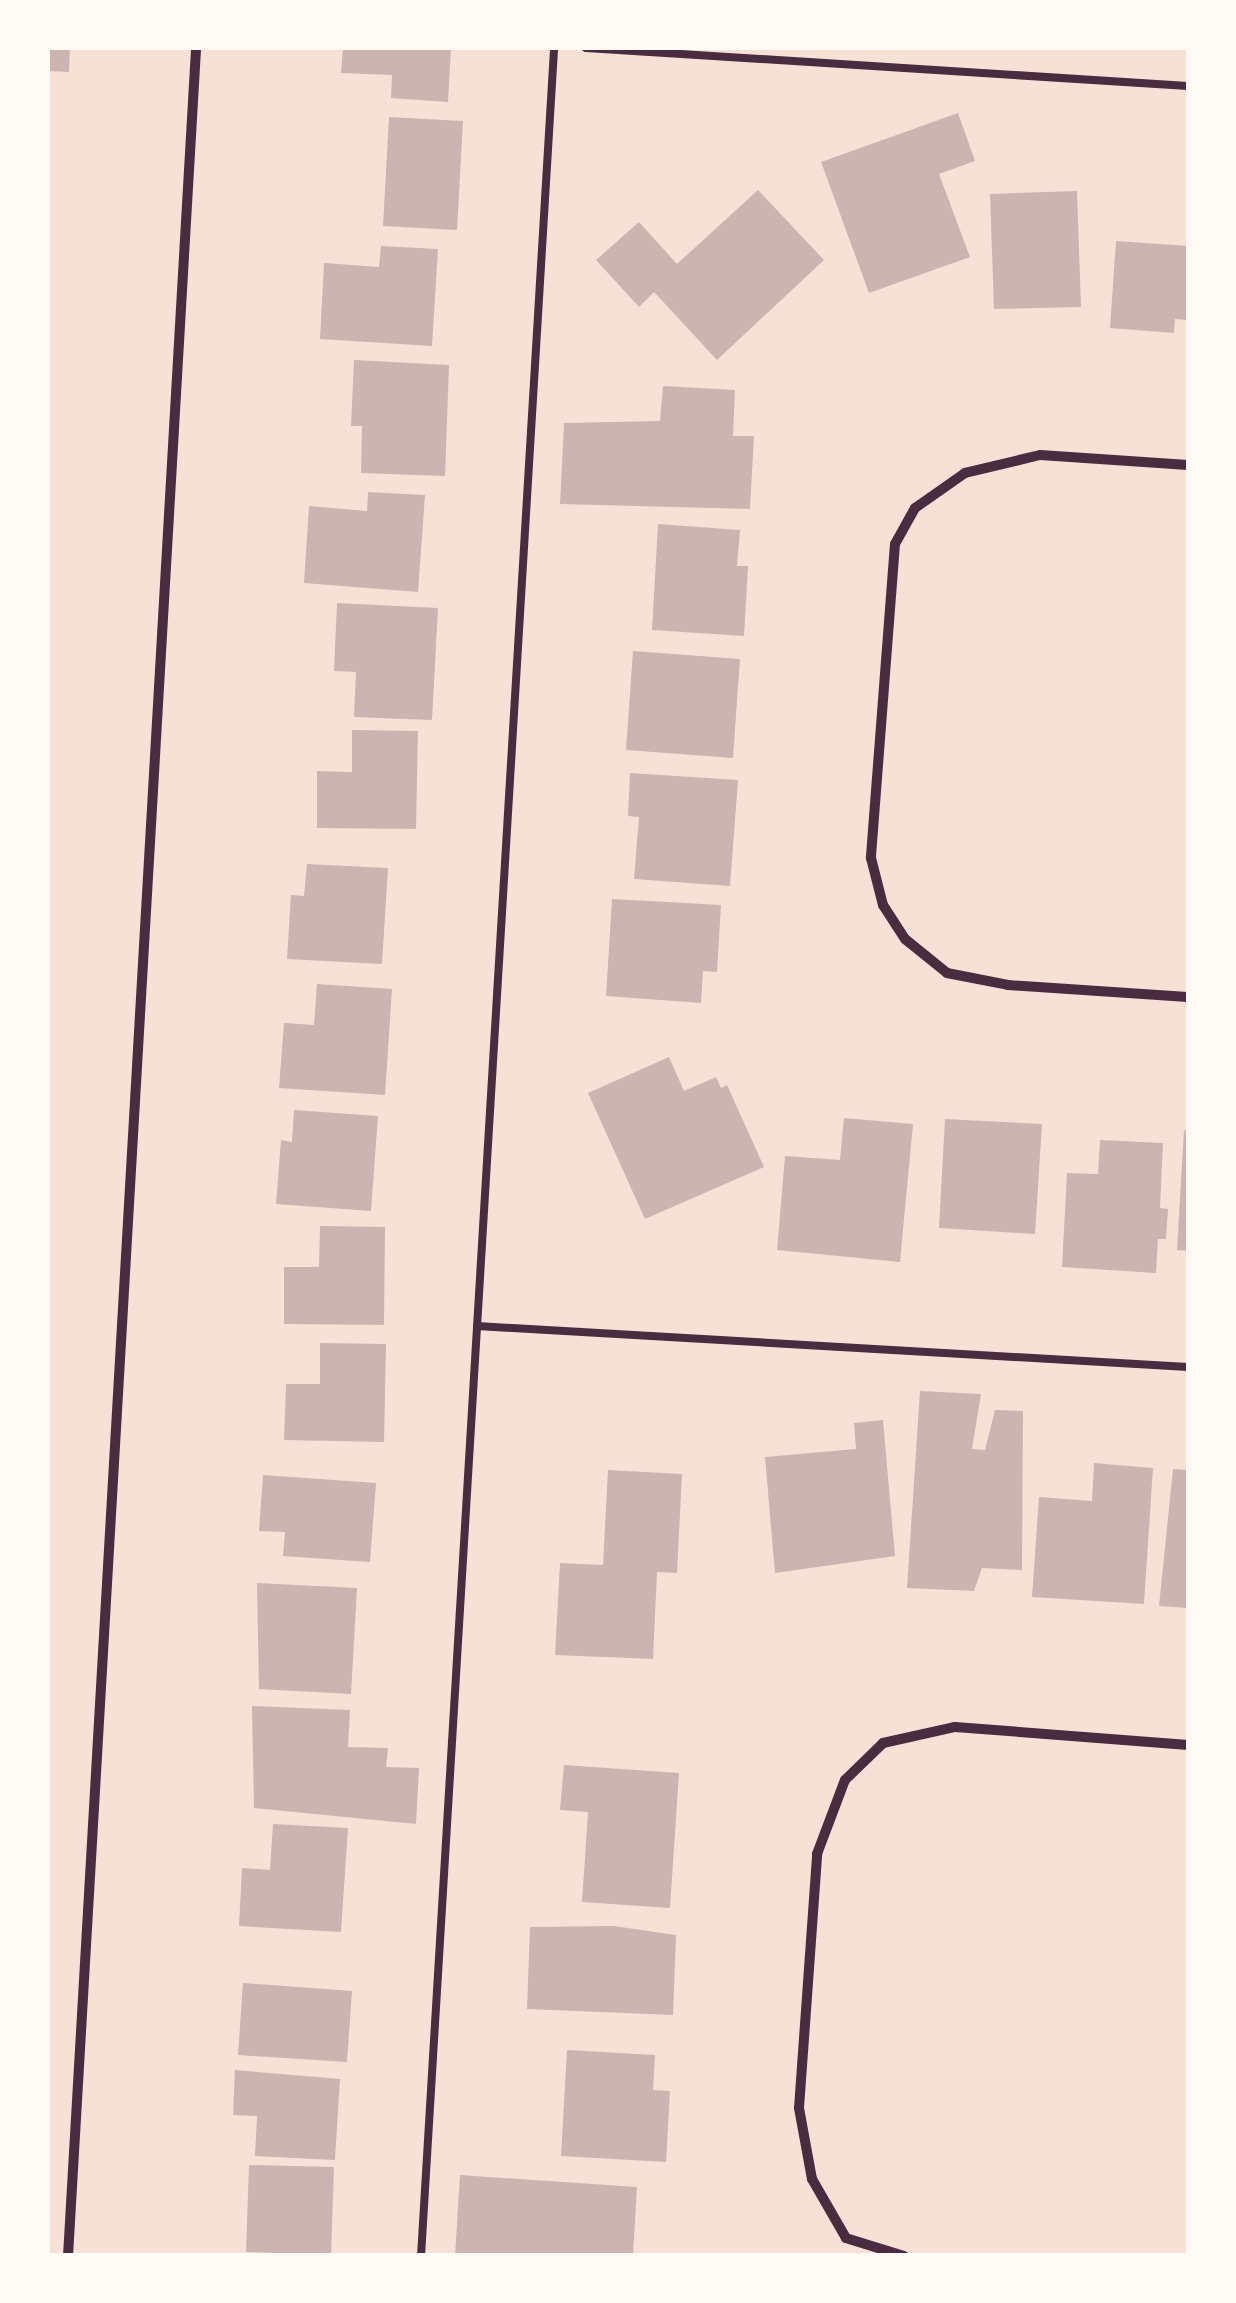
<!DOCTYPE html>
<style>
body{margin:0}
#map{position:relative;width:1236px;height:2303px;overflow:hidden;background:#f7e1d7;font-family:"Varela Round",sans-serif}
div>[style]{position:absolute}
.building>*{inset:0;background:#ccb4b1}
.service>*{height:8px;margin:-4px;padding:0 4px;transform-origin:4px;border-radius:4px;background:#4a2c40}
.minor>*{height:10px;margin:-5px;padding:0 5px;transform-origin:5px;border-radius:5px;background:#4a2c40}
span{translate:-50% -50%;white-space:nowrap;text-align:center;line-height:1.15;-webkit-text-stroke:8px #fffaf5;paint-order:stroke}
.frame{position:absolute;inset:0;border:50px solid #fffaf5;pointer-events:none}
</style>
<div id="map">
<div class="building">
<i style="clip-path:polygon(48px 48px,70px 48px,69px 72px,48px 71px)"></i>
<i style="clip-path:polygon(343px 48px,451px 48px,448px 102px,391px 98px,392px 75px,341px 73px)"></i>
<i style="clip-path:polygon(958px 113px,975px 161px,939px 174px,970px 257px,869px 293px,821px 162px)"></i>
<i style="clip-path:polygon(389px 117px,463px 121px,457px 230px,383px 226px)"></i>
<i style="clip-path:polygon(758px 190px,824px 260px,717px 360px,654px 292px,639px 307px,596px 260px,639px 222px,677px 264px)"></i>
<i style="clip-path:polygon(1077px 191px,1081px 307px,994px 309px,990px 194px)"></i>
<i style="clip-path:polygon(1116px 241px,1188px 246px,1188px 320px,1175px 319px,1174px 333px,1110px 328px)"></i>
<i style="clip-path:polygon(381px 246px,438px 249px,432px 346px,320px 339px,324px 263px,379px 267px)"></i>
<i style="clip-path:polygon(354px 360px,449px 365px,445px 476px,361px 473px,362px 426px,351px 426px)"></i>
<i style="clip-path:polygon(663px 386px,735px 390px,733px 436px,754px 436px,750px 509px,560px 504px,564px 423px,660px 421px)"></i>
<i style="clip-path:polygon(368px 492px,425px 495px,418px 592px,304px 583px,309px 506px,367px 511px)"></i>
<i style="clip-path:polygon(658px 524px,740px 530px,737px 566px,748px 566px,744px 636px,652px 630px)"></i>
<i style="clip-path:polygon(337px 603px,438px 608px,432px 720px,354px 717px,356px 672px,334px 671px)"></i>
<i style="clip-path:polygon(633px 651px,740px 659px,733px 758px,626px 750px)"></i>
<i style="clip-path:polygon(352px 730px,418px 731px,416px 829px,317px 828px,317px 771px,352px 772px)"></i>
<i style="clip-path:polygon(630px 773px,738px 780px,730px 886px,634px 879px,639px 817px,628px 816px)"></i>
<i style="clip-path:polygon(307px 864px,388px 868px,382px 964px,287px 959px,291px 895px,304px 896px)"></i>
<i style="clip-path:polygon(612px 899px,721px 905px,717px 972px,703px 971px,701px 1003px,606px 996px)"></i>
<i style="clip-path:polygon(317px 984px,392px 989px,385px 1095px,279px 1088px,284px 1023px,314px 1025px)"></i>
<i style="clip-path:polygon(669px 1057px,684px 1091px,716px 1077px,721px 1088px,727px 1085px,764px 1167px,645px 1219px,588px 1093px)"></i>
<i style="clip-path:polygon(294px 1110px,378px 1116px,371px 1211px,276px 1204px,281px 1140px,292px 1142px)"></i>
<i style="clip-path:polygon(844px 1118px,913px 1124px,900px 1262px,777px 1250px,785px 1156px,840px 1160px)"></i>
<i style="clip-path:polygon(945px 1119px,1042px 1124px,1035px 1234px,939px 1228px)"></i>
<i style="clip-path:polygon(1184px 1130px,1188px 1131px,1188px 1251px,1177px 1250px)"></i>
<i style="clip-path:polygon(1100px 1140px,1163px 1143px,1160px 1208px,1168px 1209px,1166px 1239px,1158px 1239px,1156px 1273px,1062px 1267px,1067px 1173px,1098px 1174px)"></i>
<i style="clip-path:polygon(320px 1226px,385px 1227px,384px 1325px,284px 1324px,284px 1267px,319px 1267px)"></i>
<i style="clip-path:polygon(320px 1343px,386px 1344px,384px 1442px,284px 1440px,286px 1384px,320px 1384px)"></i>
<i style="clip-path:polygon(920px 1391px,981px 1394px,972px 1449px,985px 1450px,995px 1410px,1023px 1411px,1022px 1570px,982px 1568px,974px 1591px,907px 1588px)"></i>
<i style="clip-path:polygon(883px 1420px,895px 1556px,775px 1573px,765px 1457px,856px 1449px,854px 1423px)"></i>
<i style="clip-path:polygon(1094px 1463px,1153px 1468px,1144px 1604px,1032px 1597px,1039px 1497px,1092px 1501px)"></i>
<i style="clip-path:polygon(1173px 1469px,1188px 1470px,1188px 1608px,1159px 1606px)"></i>
<i style="clip-path:polygon(608px 1470px,682px 1474px,677px 1573px,657px 1572px,653px 1659px,555px 1655px,560px 1563px,603px 1565px)"></i>
<i style="clip-path:polygon(263px 1475px,376px 1483px,370px 1562px,283px 1556px,285px 1532px,259px 1531px)"></i>
<i style="clip-path:polygon(257px 1583px,357px 1588px,351px 1694px,259px 1689px)"></i>
<i style="clip-path:polygon(252px 1706px,350px 1710px,348px 1747px,388px 1748px,386px 1767px,419px 1768px,416px 1824px,254px 1808px)"></i>
<i style="clip-path:polygon(564px 1765px,679px 1773px,670px 1908px,582px 1902px,588px 1812px,560px 1810px)"></i>
<i style="clip-path:polygon(273px 1824px,348px 1828px,341px 1932px,239px 1926px,242px 1868px,270px 1870px)"></i>
<i style="clip-path:polygon(614px 1926px,676px 1935px,673px 2015px,527px 2009px,530px 1927px)"></i>
<i style="clip-path:polygon(243px 1983px,352px 1991px,347px 2062px,238px 2055px)"></i>
<i style="clip-path:polygon(567px 2050px,655px 2055px,653px 2090px,670px 2091px,666px 2162px,561px 2156px)"></i>
<i style="clip-path:polygon(235px 2070px,340px 2079px,335px 2160px,255px 2156px,257px 2116px,233px 2115px)"></i>
<i style="clip-path:polygon(249px 2165px,334px 2167px,331px 2255px,246px 2252px)"></i>
<i style="clip-path:polygon(460px 2175px,637px 2187px,633px 2256px,455px 2256px)"></i>
</div>
<div class="service">
<i style="left:586px;top:48px;width:603px;rotate:3.61deg"></i>
<i style="left:477px;top:1326px;width:712px;rotate:3.3deg"></i>
<i style="left:421px;top:2256px;width:2212px;rotate:-86.55deg"></i>
</div>
<div class="minor">
<i style="left:1188px;top:465px;width:148px;rotate:-176.1deg"></i>
<i style="left:1040px;top:455px;width:77px;rotate:166.5deg"></i>
<i style="left:965px;top:473px;width:61px;rotate:145deg"></i>
<i style="left:915px;top:508px;width:41px;rotate:119.1deg"></i>
<i style="left:895px;top:544px;width:315px;rotate:94.4deg"></i>
<i style="left:871px;top:858px;width:49px;rotate:75.7deg"></i>
<i style="left:883px;top:905px;width:40px;rotate:57.1deg"></i>
<i style="left:905px;top:939px;width:54px;rotate:39deg"></i>
<i style="left:947px;top:973px;width:62px;rotate:11.1deg"></i>
<i style="left:1008px;top:985px;width:180px;rotate:3.8deg"></i>
<i style="left:68px;top:2256px;width:2212px;rotate:-86.68deg"></i>
<i style="left:904px;top:2256px;width:61px;rotate:-162.8deg"></i>
<i style="left:846px;top:2238px;width:68px;rotate:-120deg"></i>
<i style="left:812px;top:2179px;width:72px;rotate:-100.4deg"></i>
<i style="left:799px;top:2108px;width:255px;rotate:-85.9deg"></i>
<i style="left:817px;top:1854px;width:79px;rotate:-69.3deg"></i>
<i style="left:845px;top:1780px;width:53px;rotate:-44.2deg"></i>
<i style="left:883px;top:1743px;width:74px;rotate:-12.5deg"></i>
<i style="left:955px;top:1727px;width:234px;rotate:4.4deg"></i>
</div>
<div class="frame"></div>
</div>
